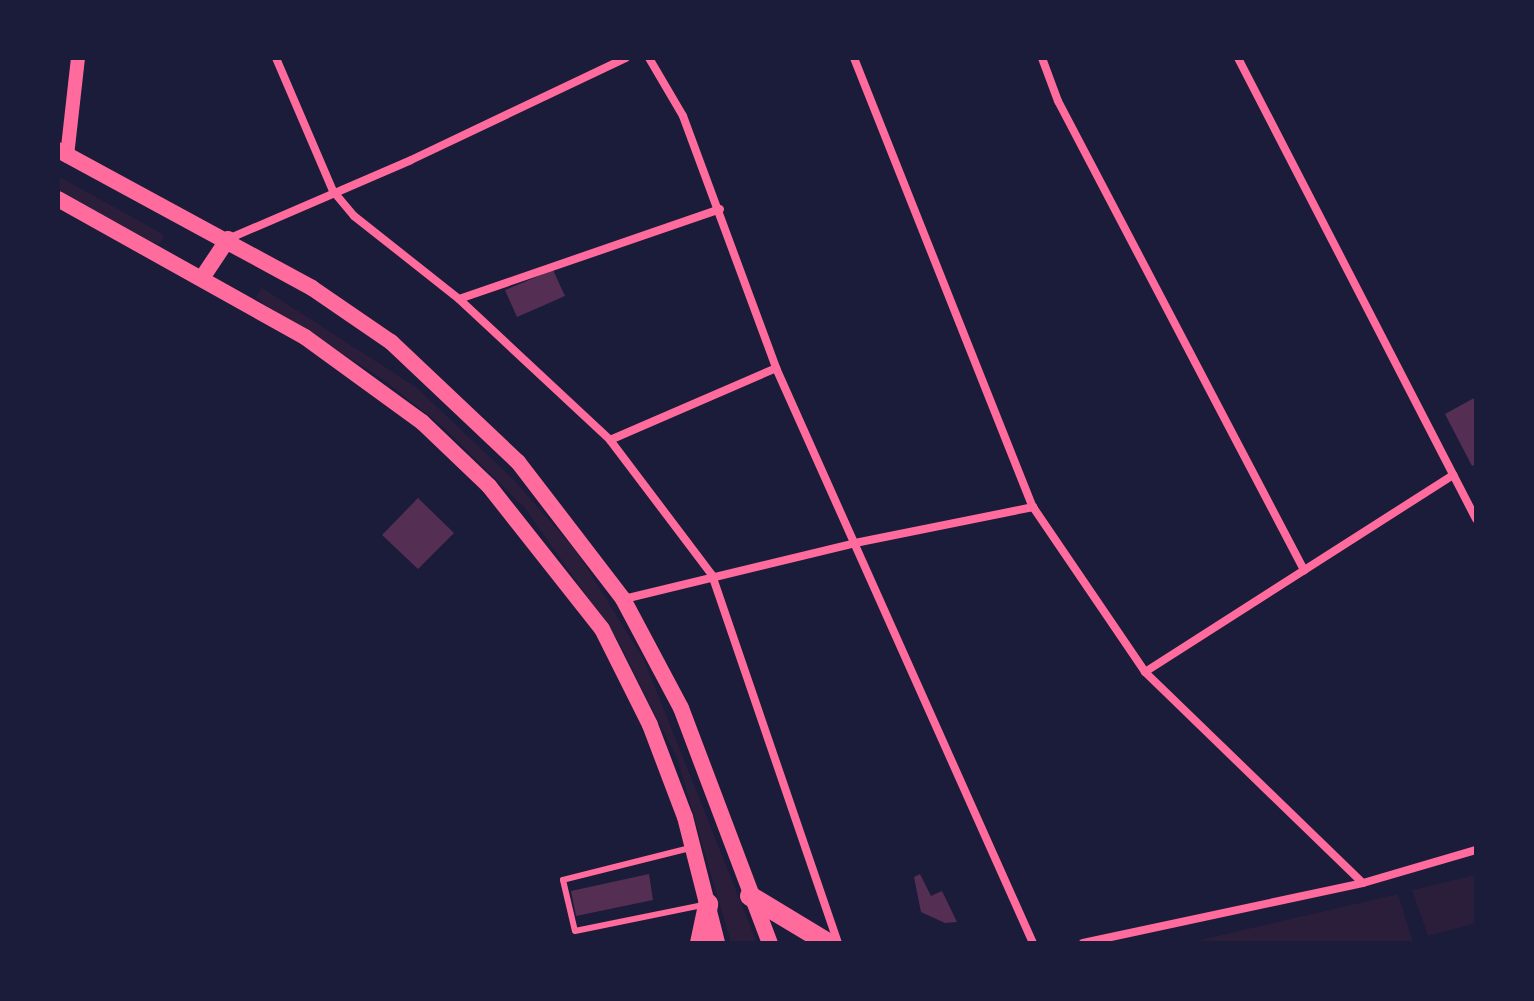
<!DOCTYPE html>
<style>
body{margin:0}
#map{position:relative;width:1534px;height:1001px;overflow:hidden;background:#1b1b3a;font-family:"Asap Condensed",sans-serif}
div>[style]{position:absolute}
.green>*{inset:0;background:#2a1e3b}
.building>*{inset:0;background:#542f53}
.service>*{height:6px;margin:-3px;padding:0 3px;transform-origin:3px;border-radius:3px;background:#ff6b9d}
.minor>*{height:8px;margin:-4px;padding:0 4px;transform-origin:4px;border-radius:4px;background:#ff6b9d}
.tertiary>*{height:14px;margin:-7px;padding:0 7px;transform-origin:7px;border-radius:7px;background:#ff6b9d}
.secondary>*{height:16px;margin:-8px;padding:0 8px;transform-origin:8px;border-radius:8px;background:#ff6b9d}
.trunk>*{height:20px;margin:-10px;padding:0 10px;transform-origin:10px;border-radius:10px;background:#ff6b9d}
span{translate:-50% -50%;white-space:nowrap;text-align:center;line-height:1.15;-webkit-text-stroke:6px #1b1b3a;paint-order:stroke}
.frame{position:absolute;inset:0;border:60px solid #1b1b3a;pointer-events:none}
</style>
<div id="map">
<div class="green">
<i style="clip-path:polygon(58px 176px,161px 233px,164px 238px,159px 244px,149px 241px,83px 204px,58px 189px)"></i>
<i style="clip-path:polygon(262px 288px,416px 387px,514px 480px,577px 552px,644px 660px,757px 943px,731px 943px,677px 758px,617px 639px,524px 507px,441px 425px,381px 378px,264px 304px,256px 297px)"></i>
<i style="clip-path:polygon(1476px 875px,1476px 923px,1428px 936px,1412px 890px)"></i>
<i style="clip-path:polygon(1398px 894px,1413px 942px,1188px 943px,1192px 942px)"></i>
</div>
<div class="building">
<i style="clip-path:polygon(553px 270px,565px 296px,517px 317px,505px 290px)"></i>
<i style="clip-path:polygon(1476px 397px,1476px 464px,1472px 466px,1445px 414px)"></i>
<i style="clip-path:polygon(418px 498px,454px 533px,418px 569px,382px 535px)"></i>
<i style="clip-path:polygon(649px 874px,653px 900px,576px 916px,571px 891px)"></i>
<i style="clip-path:polygon(920px 874px,931px 896px,942px 891px,957px 922px,945px 923px,921px 912px,914px 877px)"></i>
</div>
<div class="service">
<i style="left:690px;top:848px;width:131px;rotate:165.9deg"></i>
<i style="left:563px;top:880px;width:52px;rotate:76.8deg"></i>
<i style="left:575px;top:931px;width:131px;rotate:-11.5deg"></i>
</div>
<div class="minor">
<i style="left:276px;top:58px;width:145px;rotate:66.8deg"></i>
<i style="left:333px;top:191px;width:33px;rotate:50deg"></i>
<i style="left:354px;top:216px;width:134px;rotate:38.3deg"></i>
<i style="left:459px;top:299px;width:207px;rotate:43deg"></i>
<i style="left:610px;top:440px;width:169px;rotate:52.9deg"></i>
<i style="left:712px;top:575px;width:389px;rotate:71.1deg"></i>
<i style="left:649px;top:58px;width:67px;rotate:59.6deg"></i>
<i style="left:683px;top:116px;width:269px;rotate:69.7deg"></i>
<i style="left:776px;top:368px;width:630px;rotate:65.92deg"></i>
<i style="left:854px;top:58px;width:483px;rotate:68.3deg"></i>
<i style="left:1033px;top:507px;width:199px;rotate:55.8deg"></i>
<i style="left:1145px;top:672px;width:303px;rotate:44.1deg"></i>
<i style="left:1042px;top:58px;width:46px;rotate:69.6deg"></i>
<i style="left:1058px;top:101px;width:530px;rotate:62.32deg"></i>
<i style="left:1238px;top:58px;width:519px;rotate:62.69deg"></i>
<i style="left:228px;top:239px;width:199px;rotate:-23.3deg"></i>
<i style="left:411px;top:160px;width:238px;rotate:-25.4deg"></i>
<i style="left:459px;top:299px;width:276px;rotate:-19deg"></i>
<i style="left:610px;top:440px;width:181px;rotate:-23.4deg"></i>
<i style="left:624px;top:599px;width:238px;rotate:-13.6deg"></i>
<i style="left:855px;top:543px;width:182px;rotate:-11.4deg"></i>
<i style="left:1145px;top:672px;width:366px;rotate:-32.6deg"></i>
<i style="left:1083px;top:943px;width:286px;rotate:-12.1deg"></i>
<i style="left:1363px;top:883px;width:118px;rotate:-16.3deg"></i>
</div>
<div class="tertiary">
<i style="left:67px;top:156px;width:99px;rotate:-83.6deg"></i>
</div>
<div class="secondary">
<i style="left:58px;top:150px;width:289px;rotate:28.5deg"></i>
<i style="left:312px;top:288px;width:96px;rotate:34.4deg"></i>
<i style="left:391px;top:342px;width:175px;rotate:43.4deg"></i>
<i style="left:518px;top:462px;width:173px;rotate:52.5deg"></i>
<i style="left:623px;top:599px;width:123px;rotate:62deg"></i>
<i style="left:681px;top:708px;width:251px;rotate:69.3deg"></i>
<i style="left:58px;top:199px;width:283px;rotate:29.2deg"></i>
<i style="left:305px;top:337px;width:145px;rotate:36deg"></i>
<i style="left:422px;top:422px;width:93px;rotate:43.7deg"></i>
<i style="left:489px;top:486px;width:182px;rotate:51.7deg"></i>
<i style="left:602px;top:629px;width:107px;rotate:63.4deg"></i>
<i style="left:650px;top:725px;width:98px;rotate:69.2deg"></i>
<i style="left:685px;top:817px;width:130px;rotate:75.7deg"></i>
<i style="left:202px;top:278px;width:47px;rotate:-56.3deg"></i>
</div>
<div class="trunk">
<i style="left:750px;top:896px;width:91px;rotate:31.1deg"></i>
<i style="left:700px;top:943px;width:40px;rotate:-78deg"></i>
</div>
<div class="frame"></div>
</div>
